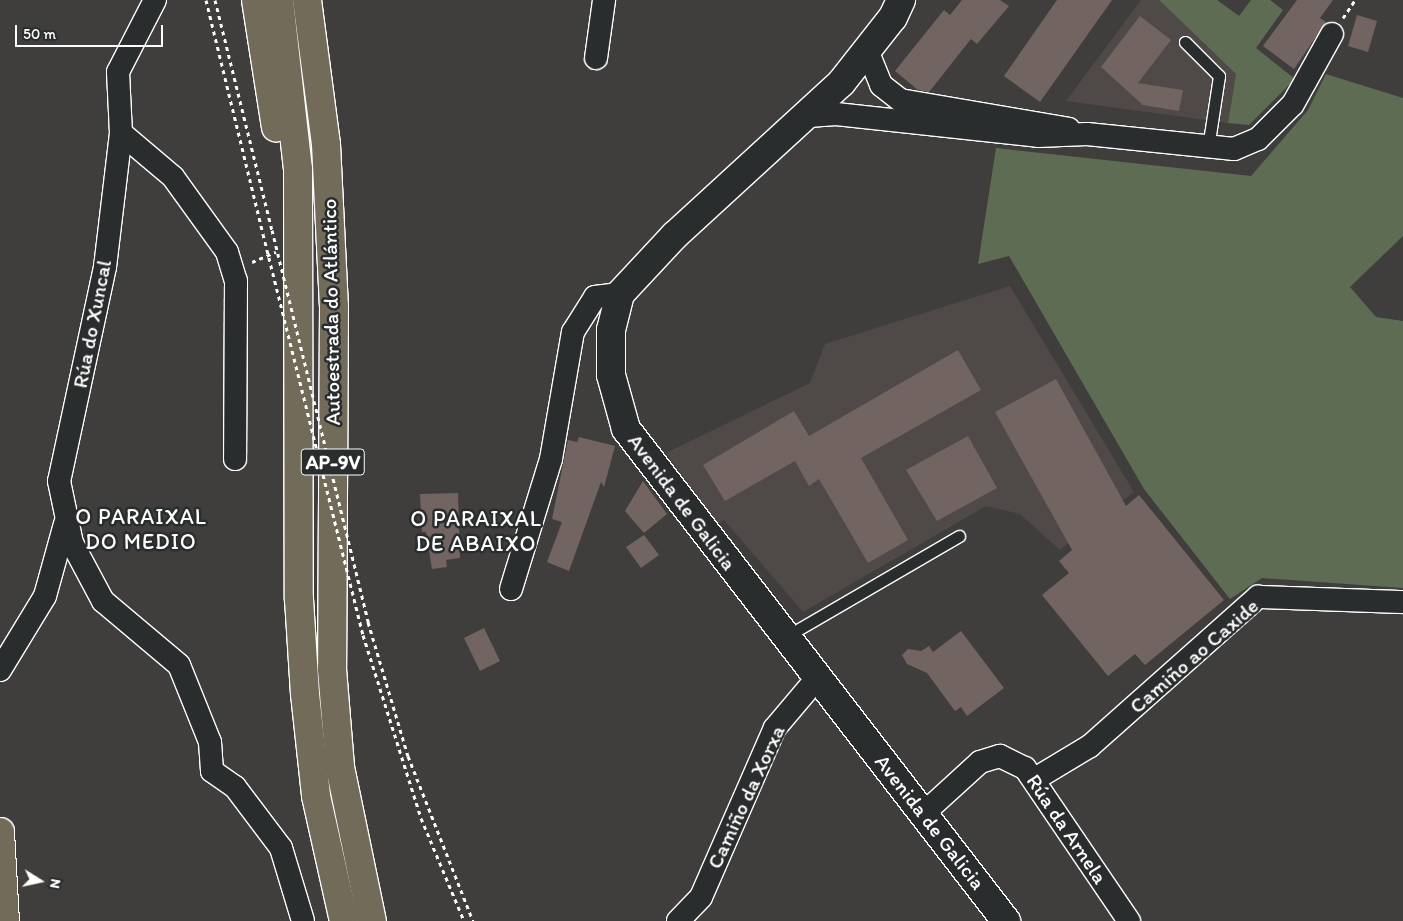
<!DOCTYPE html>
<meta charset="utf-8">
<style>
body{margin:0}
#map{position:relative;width:1403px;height:921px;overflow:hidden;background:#403e3d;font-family:Itim,sans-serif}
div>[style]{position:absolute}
.built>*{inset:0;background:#4f4948}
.green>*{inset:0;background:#5e6c54}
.building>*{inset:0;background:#726460}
.path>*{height:3px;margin-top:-1.5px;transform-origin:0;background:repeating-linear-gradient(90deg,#fff 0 4px,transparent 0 8px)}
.roads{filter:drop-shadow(1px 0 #fff) drop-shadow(-1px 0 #fff) drop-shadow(0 1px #fff) drop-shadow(0 -1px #fff)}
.service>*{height:11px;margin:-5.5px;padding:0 5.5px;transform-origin:5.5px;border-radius:5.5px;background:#2a2d2e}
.minor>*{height:22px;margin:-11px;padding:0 11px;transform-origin:11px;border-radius:11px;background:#2a2d2e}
.secondary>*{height:28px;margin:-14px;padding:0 14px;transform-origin:14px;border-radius:14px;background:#2a2d2e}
.trunk>*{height:28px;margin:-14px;padding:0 14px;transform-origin:14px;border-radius:14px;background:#726b5a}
.motorway>*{height:28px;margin:-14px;padding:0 14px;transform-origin:14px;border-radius:14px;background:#726b5a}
.path-bridge>*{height:3px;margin-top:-1.5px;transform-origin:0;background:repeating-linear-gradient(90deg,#fff 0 4px,transparent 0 8px)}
span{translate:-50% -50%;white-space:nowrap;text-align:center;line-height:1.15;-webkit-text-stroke:5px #2a2d2e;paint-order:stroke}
.shield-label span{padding:1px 4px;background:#2a2d2e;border:1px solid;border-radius:4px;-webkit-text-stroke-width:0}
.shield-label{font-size:20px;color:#fff;font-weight:700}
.street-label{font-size:21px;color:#fff}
.neighbourhood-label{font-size:22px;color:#fff;letter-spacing:1px}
.north{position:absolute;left:15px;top:856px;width:50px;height:50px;-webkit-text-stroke:4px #2a2d2e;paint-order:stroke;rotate:100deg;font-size:14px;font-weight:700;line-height:20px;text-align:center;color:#fff}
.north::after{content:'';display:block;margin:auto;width:18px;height:22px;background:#fff;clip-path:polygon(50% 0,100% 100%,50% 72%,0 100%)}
.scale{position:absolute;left:15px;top:25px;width:148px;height:22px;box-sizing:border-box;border:2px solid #fff;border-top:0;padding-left:6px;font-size:15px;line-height:18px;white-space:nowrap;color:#fff;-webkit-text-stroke:4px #2a2d2e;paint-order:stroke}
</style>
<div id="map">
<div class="built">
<i style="clip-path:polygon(1141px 0,1159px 0,1236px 74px,1228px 123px,1066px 101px)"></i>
<i style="clip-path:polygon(1010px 286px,1134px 492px,1060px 550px,1020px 514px,986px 506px,803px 612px,724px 520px,717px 524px,666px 453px,810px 383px,825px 344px)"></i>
</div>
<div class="green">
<i style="clip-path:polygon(1159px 0,1217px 0,1239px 16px,1251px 0,1270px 0,1283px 10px,1256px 48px,1295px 79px,1249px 125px,1228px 123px,1236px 74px)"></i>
<i style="clip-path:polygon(1326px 74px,1403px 98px,1403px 236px,1350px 287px,1376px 317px,1403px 321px,1403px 588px,1262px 578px,1230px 599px,1144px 489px,1009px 256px,978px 264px,996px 148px,1251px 176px,1308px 110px)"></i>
</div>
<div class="building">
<i style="clip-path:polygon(962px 0,1000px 0,1009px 6px,977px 44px,971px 39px,929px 92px,918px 90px,895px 71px,944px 10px,950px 15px)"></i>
<i style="clip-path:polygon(1057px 0,1112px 0,1040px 102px,1004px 76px)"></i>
<i style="clip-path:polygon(1297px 0,1333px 0,1320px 18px,1326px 22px,1294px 69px,1263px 46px)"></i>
<i style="clip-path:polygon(1357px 15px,1377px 21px,1368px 52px,1348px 46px)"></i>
<i style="clip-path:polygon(1140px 16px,1171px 40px,1138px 83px,1183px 90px,1179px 111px,1143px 105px,1101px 67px)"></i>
<i style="clip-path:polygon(958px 350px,981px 390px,861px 458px,908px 540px,868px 563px,819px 479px,809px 486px,795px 461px,725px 501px,703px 465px,794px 411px,809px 436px)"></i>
<i style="clip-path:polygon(1056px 379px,1126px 506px,1139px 495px,1224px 600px,1145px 665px,1135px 654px,1108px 676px,1042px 595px,1069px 573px,1059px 561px,1072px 550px,995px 412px)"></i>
<i style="clip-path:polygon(968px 436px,997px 488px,937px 521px,906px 470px)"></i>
<i style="clip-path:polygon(579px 437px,615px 446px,604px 487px,601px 482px,569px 571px,547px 562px,562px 522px,552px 519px,568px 440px,577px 442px)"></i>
<i style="clip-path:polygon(643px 481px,667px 514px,644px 533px,625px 511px)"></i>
<i style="clip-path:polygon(458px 493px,460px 558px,446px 560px,447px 567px,432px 569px,426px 532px,422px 532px,420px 494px)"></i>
<i style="clip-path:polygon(644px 535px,659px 555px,641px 568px,626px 547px)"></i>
<i style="clip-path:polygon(484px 628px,500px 661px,480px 671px,464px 638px)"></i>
<i style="clip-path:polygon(961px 631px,1004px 688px,967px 716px,961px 707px,955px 711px,927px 673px,907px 664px,902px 655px,908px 649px,921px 651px,929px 646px,933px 652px)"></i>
</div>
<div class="path">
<i style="left:206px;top:0;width:241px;rotate:76.3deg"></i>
<i style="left:215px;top:0;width:237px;rotate:76.1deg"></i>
<i style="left:1343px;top:18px;width:22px;rotate:-56deg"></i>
<i style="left:252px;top:262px;width:26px;rotate:-23deg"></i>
<i style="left:368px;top:622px;width:140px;rotate:73.4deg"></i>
<i style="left:408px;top:756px;width:177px;rotate:68.5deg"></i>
<i style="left:363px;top:635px;width:192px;rotate:72.4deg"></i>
<i style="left:421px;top:818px;width:112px;rotate:67.3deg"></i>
</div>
<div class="roads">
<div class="service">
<i style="left:1185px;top:42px;width:48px;rotate:45deg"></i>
<i style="left:1219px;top:76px;width:73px;rotate:98.7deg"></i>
<i style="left:787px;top:636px;width:199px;rotate:-30.2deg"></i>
</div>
<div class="minor">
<i style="left:155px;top:0;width:81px;rotate:117.2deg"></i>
<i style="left:118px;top:72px;width:61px;rotate:87.2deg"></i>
<i style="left:121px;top:133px;width:135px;rotate:96.8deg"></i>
<i style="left:105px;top:267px;width:219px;rotate:102.1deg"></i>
<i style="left:59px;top:481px;width:63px;rotate:78.2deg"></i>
<i style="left:72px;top:543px;width:66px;rotate:61.9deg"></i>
<i style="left:103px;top:601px;width:99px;rotate:40.1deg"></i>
<i style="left:179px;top:665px;width:83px;rotate:68.1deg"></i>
<i style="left:210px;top:742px;width:29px;rotate:86deg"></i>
<i style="left:212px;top:771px;width:28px;rotate:35deg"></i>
<i style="left:235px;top:787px;width:76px;rotate:53deg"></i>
<i style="left:281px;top:848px;width:76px;rotate:73.2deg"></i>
<i style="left:867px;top:50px;width:38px;rotate:68deg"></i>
<i style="left:881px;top:85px;width:24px;rotate:38deg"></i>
<i style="left:900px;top:100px;width:171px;rotate:9.7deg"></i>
<i style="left:596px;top:58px;width:59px;rotate:-82.1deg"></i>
<i style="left:809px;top:116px;width:27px;rotate:-4deg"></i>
<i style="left:836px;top:114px;width:203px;rotate:6.2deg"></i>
<i style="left:1038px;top:136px;width:49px;rotate:-2.3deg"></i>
<i style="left:1087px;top:134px;width:148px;rotate:5.8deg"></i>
<i style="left:1234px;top:149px;width:26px;rotate:-23deg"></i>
<i style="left:1258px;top:139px;width:49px;rotate:-45deg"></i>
<i style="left:1293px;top:104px;width:80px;rotate:-60.9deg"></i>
<i style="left:121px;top:133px;width:68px;rotate:40.2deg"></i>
<i style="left:173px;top:177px;width:92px;rotate:54.2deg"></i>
<i style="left:227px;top:252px;width:30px;rotate:73deg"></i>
<i style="left:236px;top:281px;width:178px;rotate:90.3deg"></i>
<i style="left:511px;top:589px;width:136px;rotate:-72.9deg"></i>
<i style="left:551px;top:459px;width:129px;rotate:-80.2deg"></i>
<i style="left:573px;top:332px;width:41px;rotate:-57.8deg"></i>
<i style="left:595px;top:297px;width:25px;rotate:-7deg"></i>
<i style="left:0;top:670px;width:87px;rotate:-58.7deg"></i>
<i style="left:45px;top:596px;width:75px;rotate:-74.5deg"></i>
<i style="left:1035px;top:779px;width:64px;rotate:-31deg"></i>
<i style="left:1090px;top:746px;width:225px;rotate:-41.6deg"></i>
<i style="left:1258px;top:597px;width:145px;rotate:2deg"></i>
<i style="left:923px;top:814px;width:77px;rotate:-42.4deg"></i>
<i style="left:980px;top:762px;width:21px;rotate:-17deg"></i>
<i style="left:1000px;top:756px;width:28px;rotate:26deg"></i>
<i style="left:1025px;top:768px;width:185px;rotate:55.8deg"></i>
<i style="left:678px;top:921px;width:33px;rotate:-46deg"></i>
<i style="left:701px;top:897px;width:184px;rotate:-66.4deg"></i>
<i style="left:775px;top:728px;width:68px;rotate:-49.8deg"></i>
</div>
<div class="secondary">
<i style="left:901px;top:0;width:19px;rotate:115deg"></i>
<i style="left:893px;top:17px;width:84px;rotate:128.2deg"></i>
<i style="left:841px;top:83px;width:225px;rotate:137.5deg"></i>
<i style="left:675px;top:235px;width:81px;rotate:133deg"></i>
<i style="left:620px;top:294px;width:37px;rotate:104deg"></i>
<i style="left:611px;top:330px;width:45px;rotate:90deg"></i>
<i style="left:611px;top:375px;width:56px;rotate:74.5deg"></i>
<i style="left:626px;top:429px;width:622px;rotate:52.32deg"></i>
</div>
<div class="trunk">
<i style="left:0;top:832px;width:89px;rotate:86.8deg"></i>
</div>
<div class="motorway">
<i style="left:256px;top:0;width:129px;rotate:81.1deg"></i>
<i style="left:279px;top:0;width:170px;rotate:83.6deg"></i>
<i style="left:298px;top:169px;width:430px;rotate:89.9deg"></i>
<i style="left:299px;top:599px;width:95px;rotate:86.4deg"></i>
<i style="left:305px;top:694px;width:103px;rotate:83.8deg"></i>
<i style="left:316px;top:796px;width:128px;rotate:77.4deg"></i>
<i style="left:307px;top:0;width:145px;rotate:82.5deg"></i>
<i style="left:326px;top:144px;width:162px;rotate:87.2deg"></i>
<i style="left:334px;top:306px;width:363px;rotate:90.3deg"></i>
<i style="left:332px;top:669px;width:98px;rotate:85.3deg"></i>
<i style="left:340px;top:767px;width:157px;rotate:78.3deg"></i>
</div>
</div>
<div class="path-bridge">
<i style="left:272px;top:230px;width:404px;rotate:76.2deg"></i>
<i style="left:263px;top:234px;width:413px;rotate:76deg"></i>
</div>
<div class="shield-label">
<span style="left:333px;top:462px">AP-9V</span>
</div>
<div class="street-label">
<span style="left:331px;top:312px;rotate:-91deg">Autoestrada do Atlántico</span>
<span style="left:92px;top:324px;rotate:-79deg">Rúa do Xuncal</span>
<span style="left:682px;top:502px;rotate:53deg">Avenida de Galicia</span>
<span style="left:1194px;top:656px;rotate:-41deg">Camiño ao Caxide</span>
<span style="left:746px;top:797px;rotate:-65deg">Camiño da Xorxa</span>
<span style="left:930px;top:822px;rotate:52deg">Avenida de Galicia</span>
<span style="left:1067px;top:829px;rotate:56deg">Rúa da Arnela</span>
</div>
<div class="neighbourhood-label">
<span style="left:141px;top:529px">O PARAIXAL<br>DO MEDIO</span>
<span style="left:476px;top:531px">O PARAIXAL<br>DE ABAIXO</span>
</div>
<div class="north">N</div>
<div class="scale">50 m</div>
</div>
